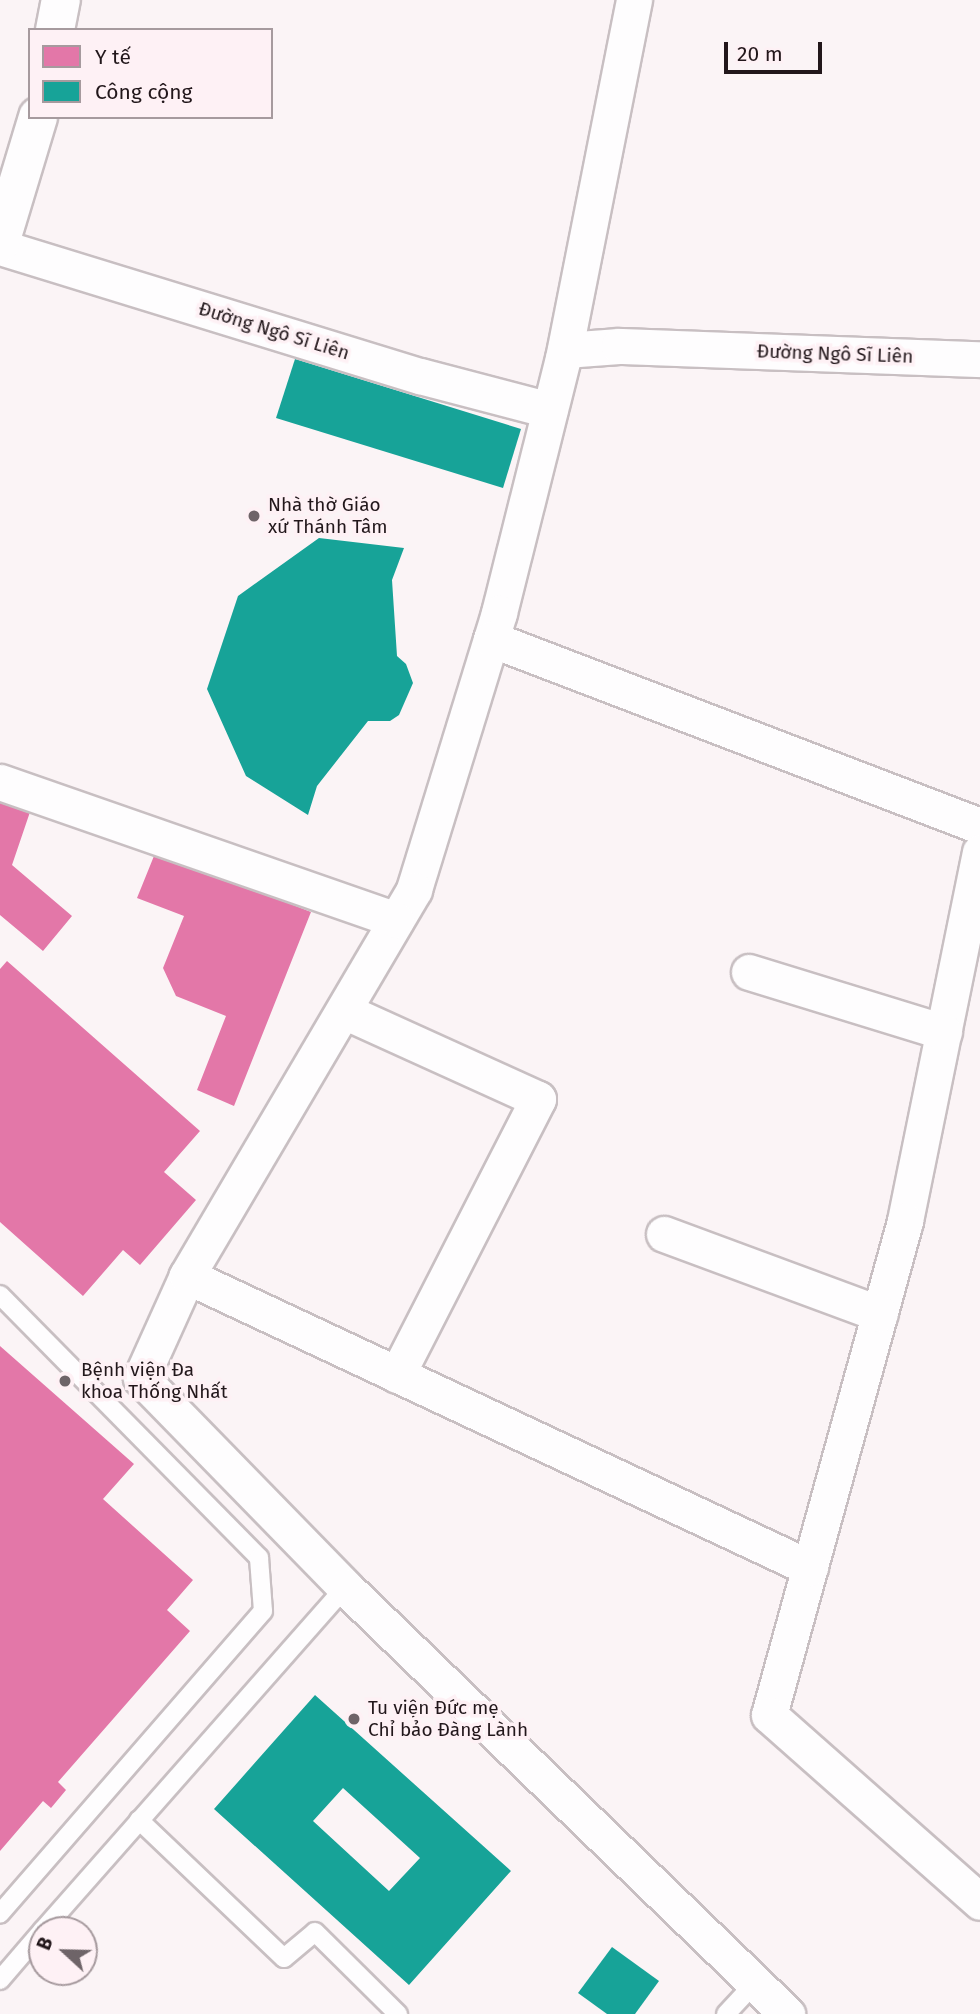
<!DOCTYPE html>
<meta charset="utf-8">
<style>
body{margin:0}
#map{position:relative;width:980px;height:2014px;overflow:hidden;background:#fbf4f6;font-family:"Fira Sans",sans-serif}
div>[style]{position:absolute}
.health>*{inset:0;background:#e377a8}
.public>*{inset:0;background:#17a398}
.roads{filter:drop-shadow(2px 0 #c8bfc2) drop-shadow(-2px 0 #c8bfc2) drop-shadow(0 2px #c8bfc2) drop-shadow(0 -2px #c8bfc2)}
.lane>*{height:18px;margin:-9px;padding:0 9px;transform-origin:9px;border-radius:9px;background:#fefdfe}
.street>*{height:35px;margin:-17.5px;padding:0 17.5px;transform-origin:17.5px;border-radius:17.5px;background:#fefdfe}
.highway>*{height:38px;margin:-19px;padding:0 19px;transform-origin:19px;border-radius:19px;background:#fefdfe}
.dots>*{width:19px;height:19px;translate:-50% -50%;box-sizing:border-box;border:4px solid #fef1f5;border-radius:50%}
span{translate:-50% -50%;white-space:nowrap;text-align:center;line-height:1.15;-webkit-text-stroke:7px #fef1f5;paint-order:stroke}
.street-label{font-size:19px;color:#22171b}
.poi-label{font-size:19px;color:#22171b}
.left{translate:0 -50%;text-align:left}
.legend{position:absolute;left:28px;top:28px;width:245px;height:91px;box-sizing:border-box;background:#fef1f5;border:2px solid #a69a9e;margin:0;padding:9px 12px;list-style:none;font-size:21px;color:#22171b}
.legend li{display:flex;align-items:center;gap:14px;height:35px}
.legend b{width:35px;border:2px solid #a69a9e}
.north{position:absolute;left:28px;top:1916px;width:70px;height:70px;box-sizing:border-box;background:#fef1f5;border:2px solid #a69a9e;border-radius:50%;rotate:292deg;font-size:19px;font-weight:700;line-height:28px;text-align:center;color:#22171b}
.north::after{content:'';display:block;margin:auto;width:24px;height:32px;background:#6e6468;clip-path:polygon(50% 0,100% 100%,50% 72%,0 100%)}
.scale{position:absolute;left:724px;top:42px;width:98px;height:32px;box-sizing:border-box;border:4px solid #22171b;border-top:0;padding-left:9px;font-size:21px;line-height:24px;white-space:nowrap;color:#22171b;-webkit-text-stroke:5px #fef1f5;paint-order:stroke}
</style>
<div id="map">
<div class="health">
<i style="clip-path:polygon(0 802px,30px 812px,12px 865px,72px 916px,43px 951px,0 915px)"></i>
<i style="clip-path:polygon(156px 851px,311px 912px,234px 1106px,197px 1090px,226px 1016px,176px 996px,163px 968px,184px 916px,137px 898px)"></i>
<i style="clip-path:polygon(7px 961px,200px 1131px,164px 1172px,196px 1200px,140px 1265px,123px 1250px,83px 1296px,0 1222px,0 969px)"></i>
<i style="clip-path:polygon(0 1346px,134px 1464px,103px 1499px,193px 1580px,167px 1610px,190px 1631px,58px 1782px,66px 1790px,51px 1808px,43px 1801px,0 1851px)"></i>
</div>
<div class="public">
<i style="clip-path:polygon(295px 359px,521px 429px,503px 488px,276px 418px)"></i>
<i style="clip-path:polygon(319px 538px,404px 548px,392px 580px,397px 656px,406px 664px,413px 683px,399px 715px,390px 721px,368px 721px,317px 786px,308px 815px,246px 776px,207px 689px,238px 596px)"></i>
<i style="clip-path:polygon(evenodd,315px 1695px,511px 1871px,409px 1985px,214px 1809px,315px 1695px,343px 1788px,420px 1858px,389px 1891px,313px 1821px,343px 1788px)"></i>
<i style="clip-path:polygon(612px 1947px,659px 1981px,635px 2014px,607px 2014px,578px 1993px)"></i>
</div>
<div class="roads">
<div class="lane">
<i style="left:0;top:1295px;width:369px;rotate:45.4deg"></i>
<i style="left:259px;top:1558px;width:53px;rotate:85.7deg"></i>
<i style="left:263px;top:1611px;width:401px;rotate:131deg"></i>
<i style="left:139px;top:1820px;width:200px;rotate:43.6deg"></i>
<i style="left:284px;top:1958px;width:40px;rotate:-40deg"></i>
<i style="left:315px;top:1932px;width:117px;rotate:44.7deg"></i>
<i style="left:43px;top:1930px;width:457px;rotate:-48.6deg"></i>
<i style="left:0;top:1980px;width:65px;rotate:-49.4deg"></i>
<i style="left:726px;top:2014px;width:41px;rotate:-47deg"></i>
</div>
<div class="street">
<i style="left:634px;top:0;width:365px;rotate:101.2deg"></i>
<i style="left:563px;top:358px;width:263px;rotate:104.1deg"></i>
<i style="left:499px;top:613px;width:290px;rotate:107.1deg"></i>
<i style="left:414px;top:890px;width:448px;rotate:120.5deg"></i>
<i style="left:187px;top:1276px;width:112px;rotate:114.3deg"></i>
<i style="left:141px;top:1378px;width:292px;rotate:45.7deg"></i>
<i style="left:345px;top:1587px;width:615px;rotate:44.01deg"></i>
<i style="left:0;top:247px;width:439px;rotate:17.1deg"></i>
<i style="left:420px;top:376px;width:134px;rotate:14.7deg"></i>
<i style="left:565px;top:350px;width:54px;rotate:-4.2deg"></i>
<i style="left:619px;top:346px;width:361px;rotate:2.1deg"></i>
<i style="left:491px;top:639px;width:524px;rotate:20.93deg"></i>
<i style="left:0;top:782px;width:419px;rotate:19.2deg"></i>
<i style="left:980px;top:852px;width:377px;rotate:101.5deg"></i>
<i style="left:905px;top:1221px;width:512px;rotate:105.39deg"></i>
<i style="left:769px;top:1715px;width:282px;rotate:41.5deg"></i>
<i style="left:749px;top:972px;width:204px;rotate:17.1deg"></i>
<i style="left:344px;top:1011px;width:213px;rotate:24.4deg"></i>
<i style="left:538px;top:1099px;width:310px;rotate:117.1deg"></i>
<i style="left:664px;top:1234px;width:230px;rotate:20.3deg"></i>
<i style="left:187px;top:1276px;width:688px;rotate:25.11deg"></i>
</div>
<div class="highway">
<i style="left:55px;top:30px;width:31px;rotate:-79deg"></i>
<i style="left:0;top:243px;width:132px;rotate:-73.2deg"></i>
</div>
</div>
<div class="dots">
<i style="left:254px;top:516px;background:#6e6468"></i>
<i style="left:65px;top:1381px;background:#6e6468"></i>
<i style="left:354px;top:1719px;background:#6e6468"></i>
</div>
<div class="street-label">
<span style="left:274px;top:331px;rotate:17deg">Đường Ngô Sĩ Liên</span>
<span style="left:835px;top:354px;rotate:2deg">Đường Ngô Sĩ Liên</span>
</div>
<div class="poi-label">
<span class="left" style="left:268px;top:516px">Nhà thờ Giáo<br>xứ Thánh Tâm</span>
<span class="left" style="left:81px;top:1381px">Bệnh viện Đa<br>khoa Thống Nhất</span>
<span class="left" style="left:368px;top:1719px">Tu viện Đức mẹ<br>Chỉ bảo Đàng Lành</span>
</div>
<ul class="legend">
<li><b style="height:19px;background:#e377a8"></b>Y tế</li>
<li><b style="height:19px;background:#17a398"></b>Công cộng</li>
</ul>
<div class="north">B</div>
<div class="scale">20 m</div>
</div>
